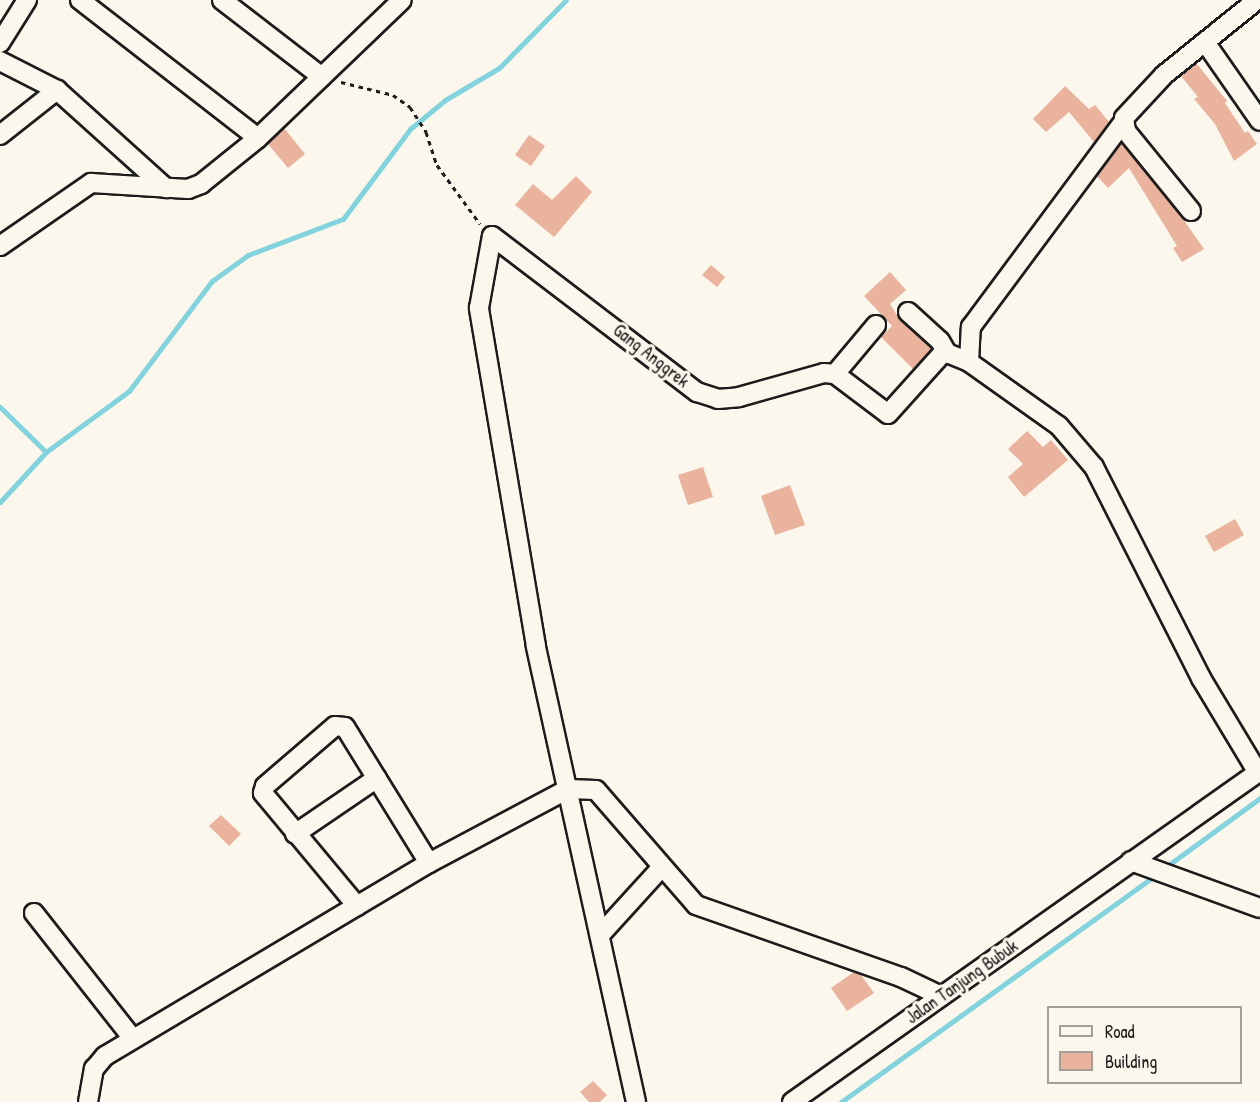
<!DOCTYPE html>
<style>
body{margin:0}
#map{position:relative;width:1260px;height:1102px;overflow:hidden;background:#fbf7ec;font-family:"Patrick Hand",sans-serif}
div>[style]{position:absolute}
.stream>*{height:5px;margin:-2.5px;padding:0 2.5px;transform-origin:2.5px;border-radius:2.5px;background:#82d3dd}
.building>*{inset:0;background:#e9b39e}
.path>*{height:3px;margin-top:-1.5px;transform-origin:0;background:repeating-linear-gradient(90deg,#1c1c1c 0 4.5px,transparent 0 9px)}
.roads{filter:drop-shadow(2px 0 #1c1c1c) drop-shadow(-2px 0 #1c1c1c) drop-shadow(0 2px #1c1c1c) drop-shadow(0 -2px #1c1c1c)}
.minor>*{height:18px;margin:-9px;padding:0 9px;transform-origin:9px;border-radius:9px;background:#fbf7ec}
span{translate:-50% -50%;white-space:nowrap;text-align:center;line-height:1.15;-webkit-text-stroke:6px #fbf7ec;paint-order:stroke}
.street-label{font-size:18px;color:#1c1c1c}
.legend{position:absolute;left:1047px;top:1006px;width:195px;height:78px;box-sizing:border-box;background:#fbf7ec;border:2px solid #a29f99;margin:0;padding:8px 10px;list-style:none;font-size:18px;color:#1c1c1c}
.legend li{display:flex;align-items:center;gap:12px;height:30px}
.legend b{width:30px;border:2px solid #a29f99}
</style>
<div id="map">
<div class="stream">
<i style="left:0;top:407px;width:64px;rotate:44.4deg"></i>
<i style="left:0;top:502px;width:68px;rotate:-47.4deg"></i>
<i style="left:46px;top:452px;width:103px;rotate:-36.3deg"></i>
<i style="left:129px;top:391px;width:138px;rotate:-53deg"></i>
<i style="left:212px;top:281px;width:44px;rotate:-35.8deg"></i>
<i style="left:248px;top:255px;width:102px;rotate:-20.8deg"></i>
<i style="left:343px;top:219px;width:112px;rotate:-53.3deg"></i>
<i style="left:410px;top:129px;width:45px;rotate:-39.6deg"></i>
<i style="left:445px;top:100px;width:63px;rotate:-30.7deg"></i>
<i style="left:499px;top:68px;width:95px;rotate:-45.4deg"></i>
<i style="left:1163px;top:869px;width:120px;rotate:-36.2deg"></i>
<i style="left:841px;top:1102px;width:388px;rotate:-35.8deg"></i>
</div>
<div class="building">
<i style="clip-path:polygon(1196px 63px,1227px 101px,1225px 103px,1245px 133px,1248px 131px,1257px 144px,1234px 161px,1215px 124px,1194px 99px,1198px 97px,1181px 76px)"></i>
<i style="clip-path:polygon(1065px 86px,1089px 109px,1095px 105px,1109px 122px,1094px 142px,1069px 112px,1046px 132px,1033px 119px)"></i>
<i style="clip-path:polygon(284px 128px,305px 154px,288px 168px,268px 144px)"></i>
<i style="clip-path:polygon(529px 135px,545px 146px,531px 166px,515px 155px)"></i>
<i style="clip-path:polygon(1121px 143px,1183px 219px,1204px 249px,1182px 262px,1173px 248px,1177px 246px,1129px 168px,1108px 188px,1097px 176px)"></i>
<i style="clip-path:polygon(576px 176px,592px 192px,554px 237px,515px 205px,533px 184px,552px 200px)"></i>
<i style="clip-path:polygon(711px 265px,725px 277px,717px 287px,702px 275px)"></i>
<i style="clip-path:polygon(890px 272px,906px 290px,890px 304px,900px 320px,932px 349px,913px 369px,881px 337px,892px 326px,864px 296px)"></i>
<i style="clip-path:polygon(1027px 431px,1043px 447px,1051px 440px,1068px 460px,1024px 497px,1008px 477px,1023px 464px,1008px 449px)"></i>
<i style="clip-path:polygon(703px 467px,713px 497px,688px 505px,678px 475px)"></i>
<i style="clip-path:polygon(790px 485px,805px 525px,775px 535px,761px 496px)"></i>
<i style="clip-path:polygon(1235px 519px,1244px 535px,1214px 552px,1205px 536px)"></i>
<i style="clip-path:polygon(221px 815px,241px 834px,229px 846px,209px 826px)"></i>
<i style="clip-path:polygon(854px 972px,861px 975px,874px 993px,847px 1011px,831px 988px)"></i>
<i style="clip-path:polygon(593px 1081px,607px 1095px,600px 1102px,589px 1102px,580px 1092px)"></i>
</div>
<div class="path">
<i style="left:341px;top:82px;width:54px;rotate:14deg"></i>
<i style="left:393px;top:95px;width:21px;rotate:35deg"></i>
<i style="left:410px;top:107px;width:30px;rotate:57deg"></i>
<i style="left:426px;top:132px;width:35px;rotate:72deg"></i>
<i style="left:437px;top:165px;width:73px;rotate:53.9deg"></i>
</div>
<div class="roads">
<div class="minor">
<i style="left:80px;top:0;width:225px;rotate:37.8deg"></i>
<i style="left:222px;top:0;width:126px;rotate:37.6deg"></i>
<i style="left:1205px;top:42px;width:96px;rotate:55.2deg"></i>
<i style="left:0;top:43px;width:51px;rotate:-57.9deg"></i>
<i style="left:0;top:61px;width:64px;rotate:27deg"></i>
<i style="left:57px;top:90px;width:147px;rotate:42deg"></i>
<i style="left:0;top:135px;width:73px;rotate:-38.3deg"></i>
<i style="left:1191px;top:211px;width:103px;rotate:-129.1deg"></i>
<i style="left:1126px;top:131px;width:13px;rotate:-99deg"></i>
<i style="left:1124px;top:118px;width:59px;rotate:-47.1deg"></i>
<i style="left:1164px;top:75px;width:119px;rotate:-38.9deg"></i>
<i style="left:0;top:246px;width:111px;rotate:-34.7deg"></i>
<i style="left:91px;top:183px;width:97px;rotate:3.5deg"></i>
<i style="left:188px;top:189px;width:14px;rotate:-21deg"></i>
<i style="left:201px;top:184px;width:73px;rotate:-38.9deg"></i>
<i style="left:258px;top:138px;width:199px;rotate:-43.8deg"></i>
<i style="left:908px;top:312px;width:43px;rotate:42.2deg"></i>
<i style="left:940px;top:341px;width:14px;rotate:60deg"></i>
<i style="left:969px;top:362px;width:35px;rotate:-87deg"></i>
<i style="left:971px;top:327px;width:255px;rotate:-53.4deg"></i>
<i style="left:835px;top:374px;width:66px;rotate:37deg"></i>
<i style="left:888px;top:414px;width:79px;rotate:-48.1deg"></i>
<i style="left:941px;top:355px;width:6px;rotate:-18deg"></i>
<i style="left:947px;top:353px;width:24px;rotate:22deg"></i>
<i style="left:969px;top:362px;width:110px;rotate:35.4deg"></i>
<i style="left:1059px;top:426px;width:54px;rotate:49.5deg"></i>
<i style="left:1094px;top:467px;width:237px;rotate:63.1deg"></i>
<i style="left:1201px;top:678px;width:111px;rotate:59deg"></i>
<i style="left:835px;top:374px;width:64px;rotate:-50.1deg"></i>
<i style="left:295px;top:834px;width:99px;rotate:-34.3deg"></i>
<i style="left:1131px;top:861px;width:137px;rotate:20deg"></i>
<i style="left:357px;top:906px;width:147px;rotate:-129.8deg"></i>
<i style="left:263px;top:793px;width:7px;rotate:-74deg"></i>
<i style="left:265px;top:786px;width:92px;rotate:-40.6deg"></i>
<i style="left:335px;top:726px;width:10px;rotate:6deg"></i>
<i style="left:345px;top:727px;width:160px;rotate:58.3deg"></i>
<i style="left:34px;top:913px;width:160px;rotate:51.8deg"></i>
<i style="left:600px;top:935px;width:91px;rotate:-47.7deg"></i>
<i style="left:88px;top:1102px;width:34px;rotate:-80deg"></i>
<i style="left:94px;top:1069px;width:17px;rotate:-50deg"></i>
<i style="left:105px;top:1056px;width:377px;rotate:-30.8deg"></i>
<i style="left:429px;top:863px;width:157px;rotate:-28deg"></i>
<i style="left:568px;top:789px;width:28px;rotate:2deg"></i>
<i style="left:596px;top:790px;width:152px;rotate:49deg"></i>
<i style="left:696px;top:905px;width:217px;rotate:19.4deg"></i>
<i style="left:901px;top:977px;width:44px;rotate:25.4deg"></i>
<i style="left:636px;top:1102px;width:467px;rotate:-102.4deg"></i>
<i style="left:536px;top:646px;width:343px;rotate:-99.6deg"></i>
<i style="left:479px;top:308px;width:73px;rotate:-79.8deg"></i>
<i style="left:492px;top:236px;width:258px;rotate:37.3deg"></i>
<i style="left:697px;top:392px;width:22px;rotate:18deg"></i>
<i style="left:718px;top:399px;width:21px;rotate:-5deg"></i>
<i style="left:739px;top:397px;width:88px;rotate:-15.8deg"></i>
<i style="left:824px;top:373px;width:11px;rotate:5deg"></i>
<i style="left:792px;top:1102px;width:573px;rotate:-35.27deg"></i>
</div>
</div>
<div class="street-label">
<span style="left:651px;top:356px;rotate:38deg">Gang Anggrek</span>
<span style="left:962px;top:982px;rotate:-35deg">Jalan Tanjung Bubuk</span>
</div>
<ul class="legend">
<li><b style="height:8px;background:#fbf7ec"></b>Road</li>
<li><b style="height:16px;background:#e9b39e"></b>Building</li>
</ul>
</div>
